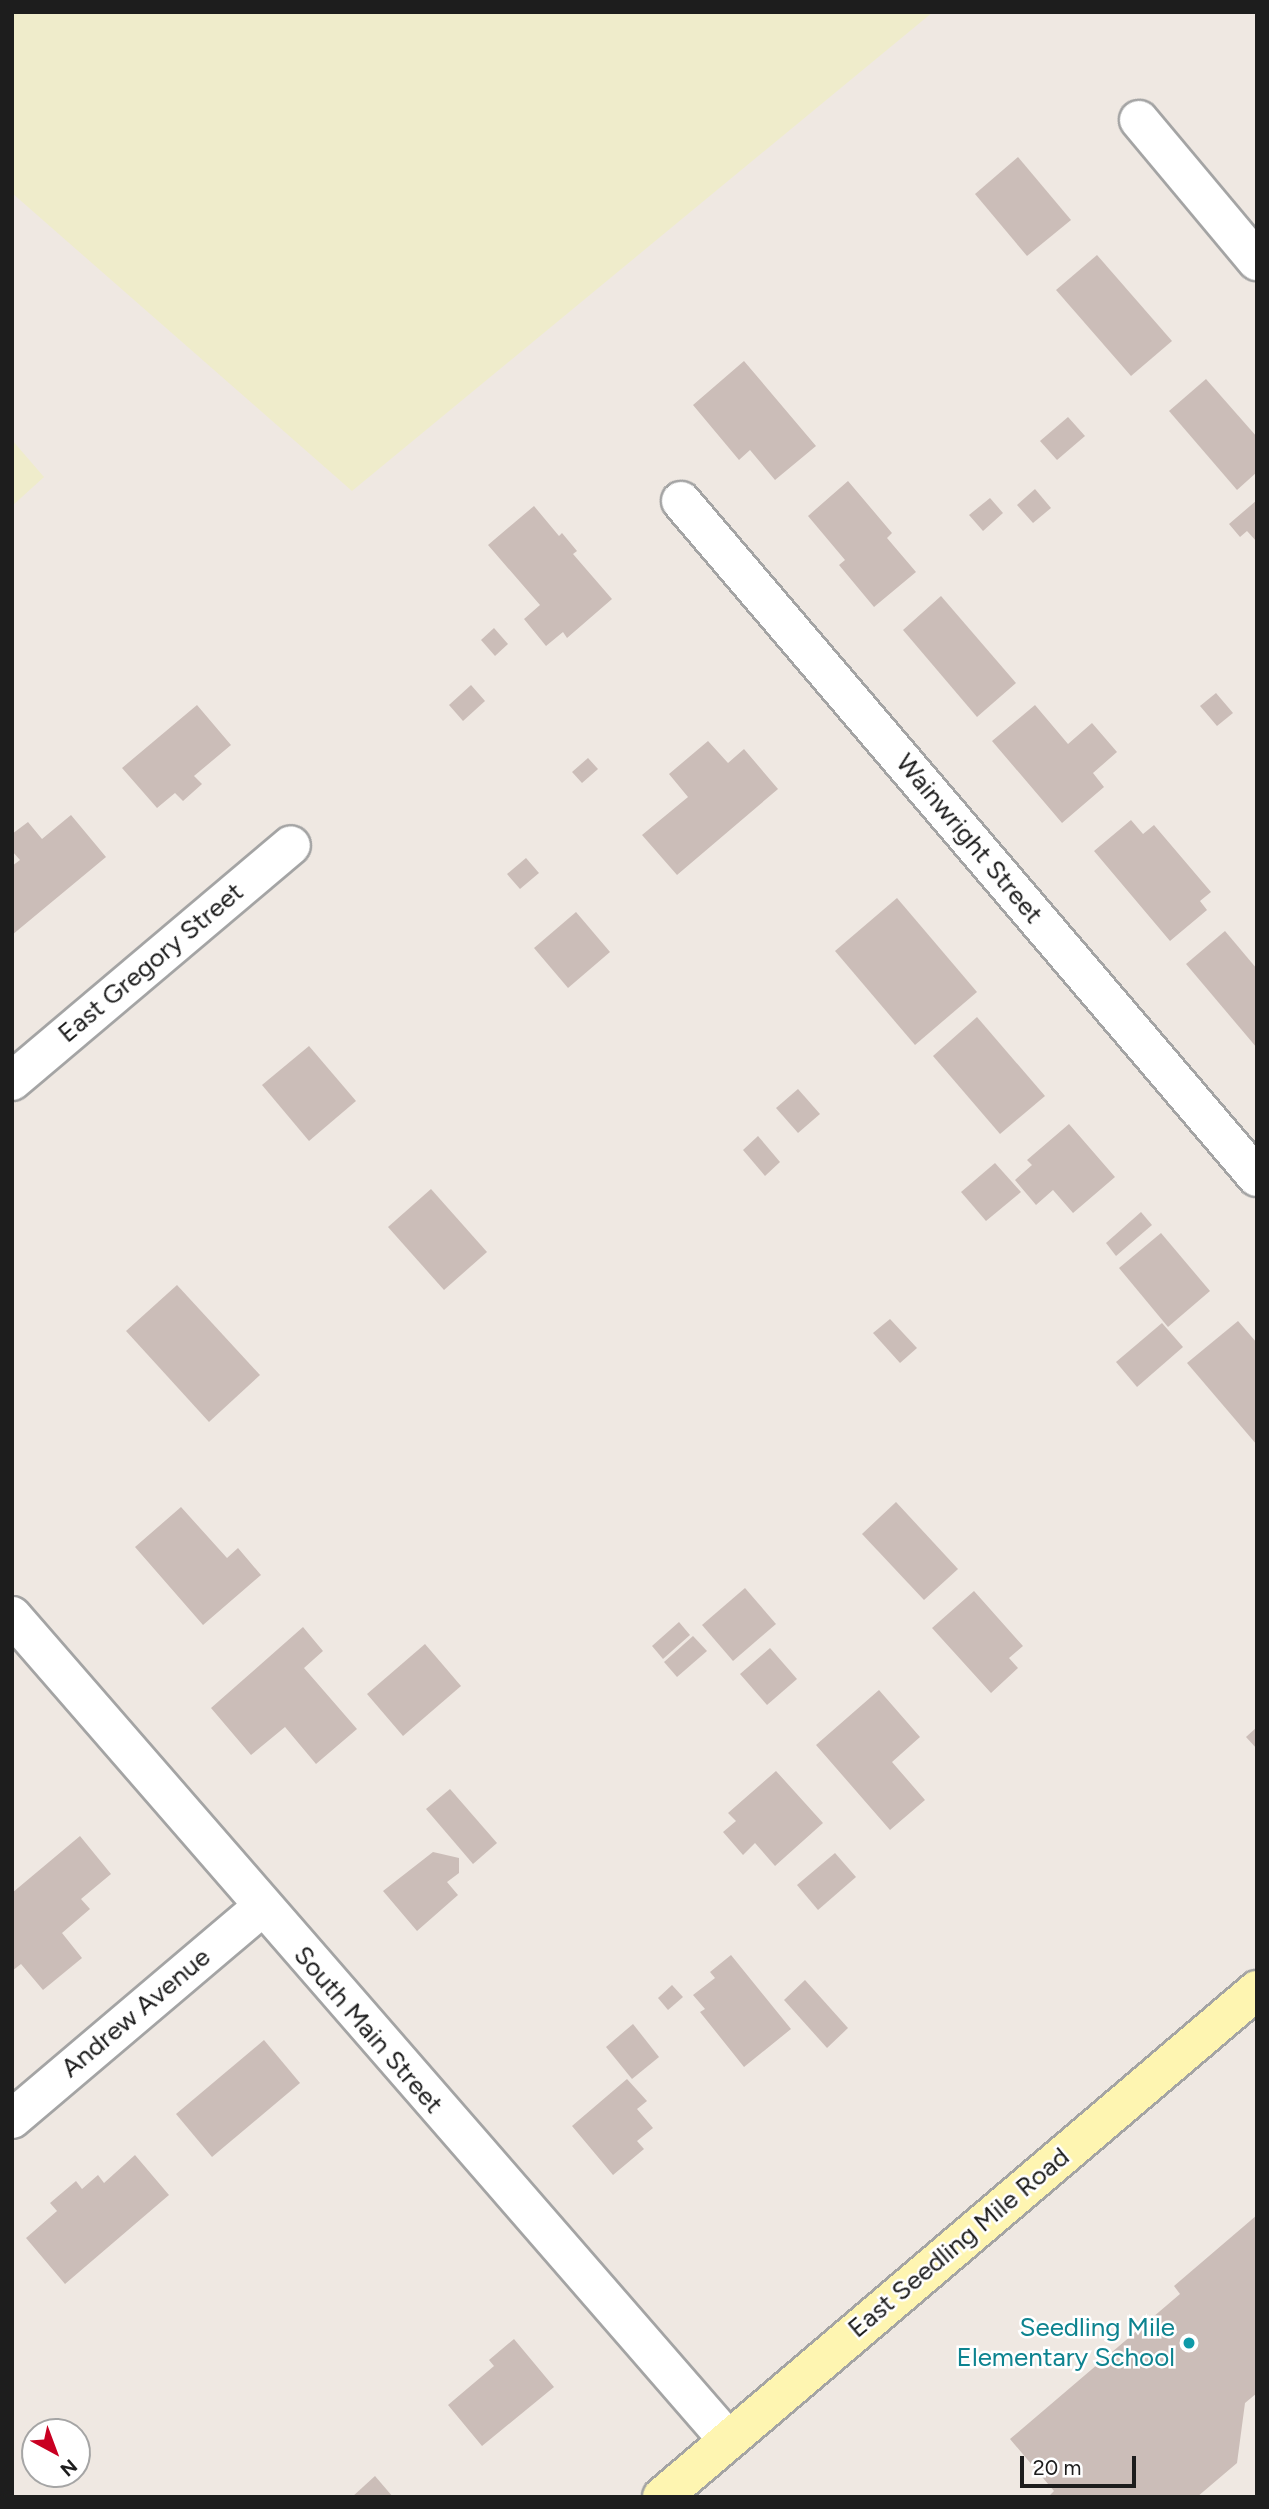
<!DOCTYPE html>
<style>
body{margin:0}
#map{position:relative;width:1269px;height:2509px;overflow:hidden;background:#efe8e2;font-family:Figtree,sans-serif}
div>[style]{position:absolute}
.farmland>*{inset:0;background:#efeccb}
.building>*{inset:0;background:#cbbdb8}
.roads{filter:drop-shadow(2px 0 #a4a4a4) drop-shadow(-2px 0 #a4a4a4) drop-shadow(0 2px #a4a4a4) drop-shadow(0 -2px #a4a4a4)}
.street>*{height:38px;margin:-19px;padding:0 19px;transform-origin:19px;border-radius:19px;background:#fff}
.secondary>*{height:38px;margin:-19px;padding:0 19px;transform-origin:19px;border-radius:19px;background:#fef5b1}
.dots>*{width:19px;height:19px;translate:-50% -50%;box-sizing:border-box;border:4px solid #fff;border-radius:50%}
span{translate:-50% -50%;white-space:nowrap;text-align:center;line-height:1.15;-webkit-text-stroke:5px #fff;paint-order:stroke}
.street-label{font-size:26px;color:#1d1d1d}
.culture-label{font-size:26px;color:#0d838f}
.right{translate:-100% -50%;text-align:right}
.frame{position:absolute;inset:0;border:14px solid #1d1d1d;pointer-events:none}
.north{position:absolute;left:21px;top:2418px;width:70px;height:70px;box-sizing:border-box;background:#fff;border:2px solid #a5a5a5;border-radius:50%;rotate:139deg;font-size:19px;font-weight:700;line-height:28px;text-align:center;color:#1d1d1d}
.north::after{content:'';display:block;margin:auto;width:24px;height:32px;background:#c90022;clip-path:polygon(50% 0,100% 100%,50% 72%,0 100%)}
.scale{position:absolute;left:1020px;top:2456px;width:116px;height:32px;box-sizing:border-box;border:4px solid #1d1d1d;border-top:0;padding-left:9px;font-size:21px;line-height:24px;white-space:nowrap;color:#1d1d1d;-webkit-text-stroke:5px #fff;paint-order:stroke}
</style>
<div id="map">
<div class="farmland">
<i style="clip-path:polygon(12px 12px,933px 12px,352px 491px,12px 193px)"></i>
<i style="clip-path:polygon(12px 440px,44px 477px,12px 506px)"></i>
</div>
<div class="building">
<i style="clip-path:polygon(1018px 157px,1071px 220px,1027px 256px,975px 194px)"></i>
<i style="clip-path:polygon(1097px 255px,1172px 341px,1131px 376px,1056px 290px)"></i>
<i style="clip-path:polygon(744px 361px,816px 446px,775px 480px,750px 450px,739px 460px,693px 405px)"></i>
<i style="clip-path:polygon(1206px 379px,1257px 437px,1257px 472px,1237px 490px,1169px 411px)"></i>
<i style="clip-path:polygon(1068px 417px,1085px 436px,1057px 460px,1040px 441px)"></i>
<i style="clip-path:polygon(848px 481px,892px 533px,887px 538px,916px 572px,874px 607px,839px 565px,845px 560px,808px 516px)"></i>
<i style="clip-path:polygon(1035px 489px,1051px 508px,1033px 523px,1017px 505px)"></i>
<i style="clip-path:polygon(990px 498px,1003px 513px,983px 531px,969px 515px)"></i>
<i style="clip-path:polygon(1257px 500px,1257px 542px,1247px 531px,1240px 537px,1229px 524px)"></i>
<i style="clip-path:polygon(534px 506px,559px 536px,562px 533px,577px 551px,573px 554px,612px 599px,567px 638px,563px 632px,546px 646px,524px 619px,540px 605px,488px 545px)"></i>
<i style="clip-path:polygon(941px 596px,1016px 683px,977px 717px,903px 630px)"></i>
<i style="clip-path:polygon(494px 628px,508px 644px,495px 656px,481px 640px)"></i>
<i style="clip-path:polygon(471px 685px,485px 701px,463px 721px,449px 705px)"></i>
<i style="clip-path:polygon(1216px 693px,1233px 713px,1217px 726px,1200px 706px)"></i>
<i style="clip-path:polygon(197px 705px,231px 745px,194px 776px,202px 784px,183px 801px,175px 793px,157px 808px,122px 768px)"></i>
<i style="clip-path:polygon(1035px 705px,1068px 744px,1092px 723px,1117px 752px,1093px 773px,1104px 787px,1062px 823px,992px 741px)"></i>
<i style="clip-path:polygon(708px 741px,728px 763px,744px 749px,778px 789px,677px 875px,642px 835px,688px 797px,669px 774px)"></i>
<i style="clip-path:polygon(588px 758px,598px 769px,582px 783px,572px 772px)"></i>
<i style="clip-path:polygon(71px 815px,106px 857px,12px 935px,12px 866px,20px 860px,12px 851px,12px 834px,28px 822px,42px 839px)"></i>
<i style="clip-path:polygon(1131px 820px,1143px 834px,1154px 825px,1211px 892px,1200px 901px,1207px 910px,1170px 941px,1094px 851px)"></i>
<i style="clip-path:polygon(526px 858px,539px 873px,520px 889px,507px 874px)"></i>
<i style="clip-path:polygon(897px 898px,977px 992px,915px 1045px,835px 951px)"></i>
<i style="clip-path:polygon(576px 912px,610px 952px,568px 988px,534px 948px)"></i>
<i style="clip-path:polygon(1225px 931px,1257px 969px,1257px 1048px,1186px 964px)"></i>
<i style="clip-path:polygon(977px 1017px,1045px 1096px,1000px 1134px,933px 1056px)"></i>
<i style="clip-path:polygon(309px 1046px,356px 1101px,309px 1141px,262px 1085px)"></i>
<i style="clip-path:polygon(798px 1089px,820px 1114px,798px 1133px,776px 1108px)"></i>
<i style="clip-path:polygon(1069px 1124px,1115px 1177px,1073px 1213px,1053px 1190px,1036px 1205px,1015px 1180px,1032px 1165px,1027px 1160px)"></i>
<i style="clip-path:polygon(758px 1136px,780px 1162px,765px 1176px,743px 1150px)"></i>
<i style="clip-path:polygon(995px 1163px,1021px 1192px,986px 1221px,961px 1192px)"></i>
<i style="clip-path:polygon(431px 1189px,487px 1252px,444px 1290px,388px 1227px)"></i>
<i style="clip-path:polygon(1141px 1212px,1152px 1225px,1116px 1256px,1106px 1243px)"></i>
<i style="clip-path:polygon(1161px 1233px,1210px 1291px,1168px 1327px,1119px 1268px)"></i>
<i style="clip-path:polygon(177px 1285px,260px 1375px,209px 1422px,126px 1331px)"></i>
<i style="clip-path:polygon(890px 1319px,917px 1348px,900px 1363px,873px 1333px)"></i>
<i style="clip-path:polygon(1238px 1321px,1257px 1343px,1257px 1445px,1187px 1363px)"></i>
<i style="clip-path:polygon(1162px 1323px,1183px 1347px,1137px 1387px,1116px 1362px)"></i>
<i style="clip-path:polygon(896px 1502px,958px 1569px,924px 1600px,862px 1534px)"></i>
<i style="clip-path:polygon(181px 1507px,227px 1558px,238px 1548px,261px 1575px,203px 1625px,135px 1547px)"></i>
<i style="clip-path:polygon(745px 1588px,776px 1624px,733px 1661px,702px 1625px)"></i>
<i style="clip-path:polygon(974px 1591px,1023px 1646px,1009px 1658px,1018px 1668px,991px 1693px,932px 1628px)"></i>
<i style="clip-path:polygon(679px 1622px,690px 1635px,663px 1659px,652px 1646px)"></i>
<i style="clip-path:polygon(303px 1627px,323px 1651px,304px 1668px,357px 1729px,316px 1764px,285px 1727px,251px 1755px,211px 1708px)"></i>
<i style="clip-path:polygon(693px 1636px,707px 1651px,677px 1677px,664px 1662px)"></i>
<i style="clip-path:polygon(425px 1644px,461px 1686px,403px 1736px,367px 1694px)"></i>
<i style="clip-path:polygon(770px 1648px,797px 1679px,767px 1705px,740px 1674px)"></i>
<i style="clip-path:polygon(879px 1690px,920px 1737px,892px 1762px,925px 1800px,890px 1830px,816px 1745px)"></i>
<i style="clip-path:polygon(1257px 1727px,1257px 1749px,1246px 1737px)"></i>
<i style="clip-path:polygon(776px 1771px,823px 1823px,775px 1866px,755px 1843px,743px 1855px,723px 1832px,736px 1821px,728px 1813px)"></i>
<i style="clip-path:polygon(450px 1789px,497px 1843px,473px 1864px,426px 1809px)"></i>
<i style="clip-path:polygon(80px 1836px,111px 1874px,81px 1899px,90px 1909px,62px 1933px,82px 1958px,43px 1990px,21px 1964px,12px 1971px,12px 1893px)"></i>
<i style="clip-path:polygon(433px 1852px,459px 1858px,459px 1873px,447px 1882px,458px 1895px,417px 1931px,383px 1891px)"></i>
<i style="clip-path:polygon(835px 1853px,856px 1877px,818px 1910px,797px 1885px)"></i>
<i style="clip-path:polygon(731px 1955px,791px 2029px,744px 2067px,700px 2012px,705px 2009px,693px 1995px,715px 1978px,710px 1972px)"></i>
<i style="clip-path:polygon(805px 1980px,848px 2028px,827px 2048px,784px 2000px)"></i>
<i style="clip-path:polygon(672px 1985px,683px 1997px,668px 2010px,658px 1998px)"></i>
<i style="clip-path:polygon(633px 2024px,659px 2057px,632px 2079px,606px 2047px)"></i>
<i style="clip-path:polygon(264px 2040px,300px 2083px,212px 2157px,176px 2114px)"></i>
<i style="clip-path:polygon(627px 2079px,647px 2101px,637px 2109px,653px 2128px,637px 2141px,644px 2149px,613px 2175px,572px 2126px)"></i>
<i style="clip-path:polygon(135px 2155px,169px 2195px,65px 2284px,26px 2238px,57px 2211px,50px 2203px,76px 2181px,82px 2189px,98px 2175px,104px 2183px)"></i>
<i style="clip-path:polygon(1257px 2215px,1257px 2393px,1245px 2403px,1237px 2463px,1197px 2497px,1048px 2497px,1054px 2491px,1010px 2439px,1180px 2294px,1174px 2286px)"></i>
<i style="clip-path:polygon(514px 2339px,554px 2387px,482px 2446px,448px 2405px,494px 2366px,489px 2360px)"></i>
<i style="clip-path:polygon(375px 2476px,393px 2497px,352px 2497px)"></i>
</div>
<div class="roads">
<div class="street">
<i style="left:1139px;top:120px;width:184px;rotate:50.1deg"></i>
<i style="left:681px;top:501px;width:888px;rotate:49.57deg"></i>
<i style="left:12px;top:1081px;width:365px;rotate:-40.2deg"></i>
<i style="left:12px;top:1616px;width:1092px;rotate:49.01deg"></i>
<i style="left:12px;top:2119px;width:326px;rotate:-40.3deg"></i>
</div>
<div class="secondary">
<i style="left:662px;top:2497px;width:782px;rotate:-40.43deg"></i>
</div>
</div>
<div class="dots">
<i style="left:1189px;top:2343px;background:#0f9aa8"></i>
</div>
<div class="street-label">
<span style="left:969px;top:839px;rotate:50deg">Wainwright Street</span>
<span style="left:151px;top:963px;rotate:-40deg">East Gregory Street</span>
<span style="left:136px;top:2013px;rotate:-40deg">Andrew Avenue</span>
<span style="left:368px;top:2030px;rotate:49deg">South Main Street</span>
<span style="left:959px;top:2243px;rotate:-40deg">East Seedling Mile Road</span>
</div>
<div class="culture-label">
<span class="right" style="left:1175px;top:2343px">Seedling Mile<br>Elementary School</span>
</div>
<div class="frame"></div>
<div class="north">N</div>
<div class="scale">20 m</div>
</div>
